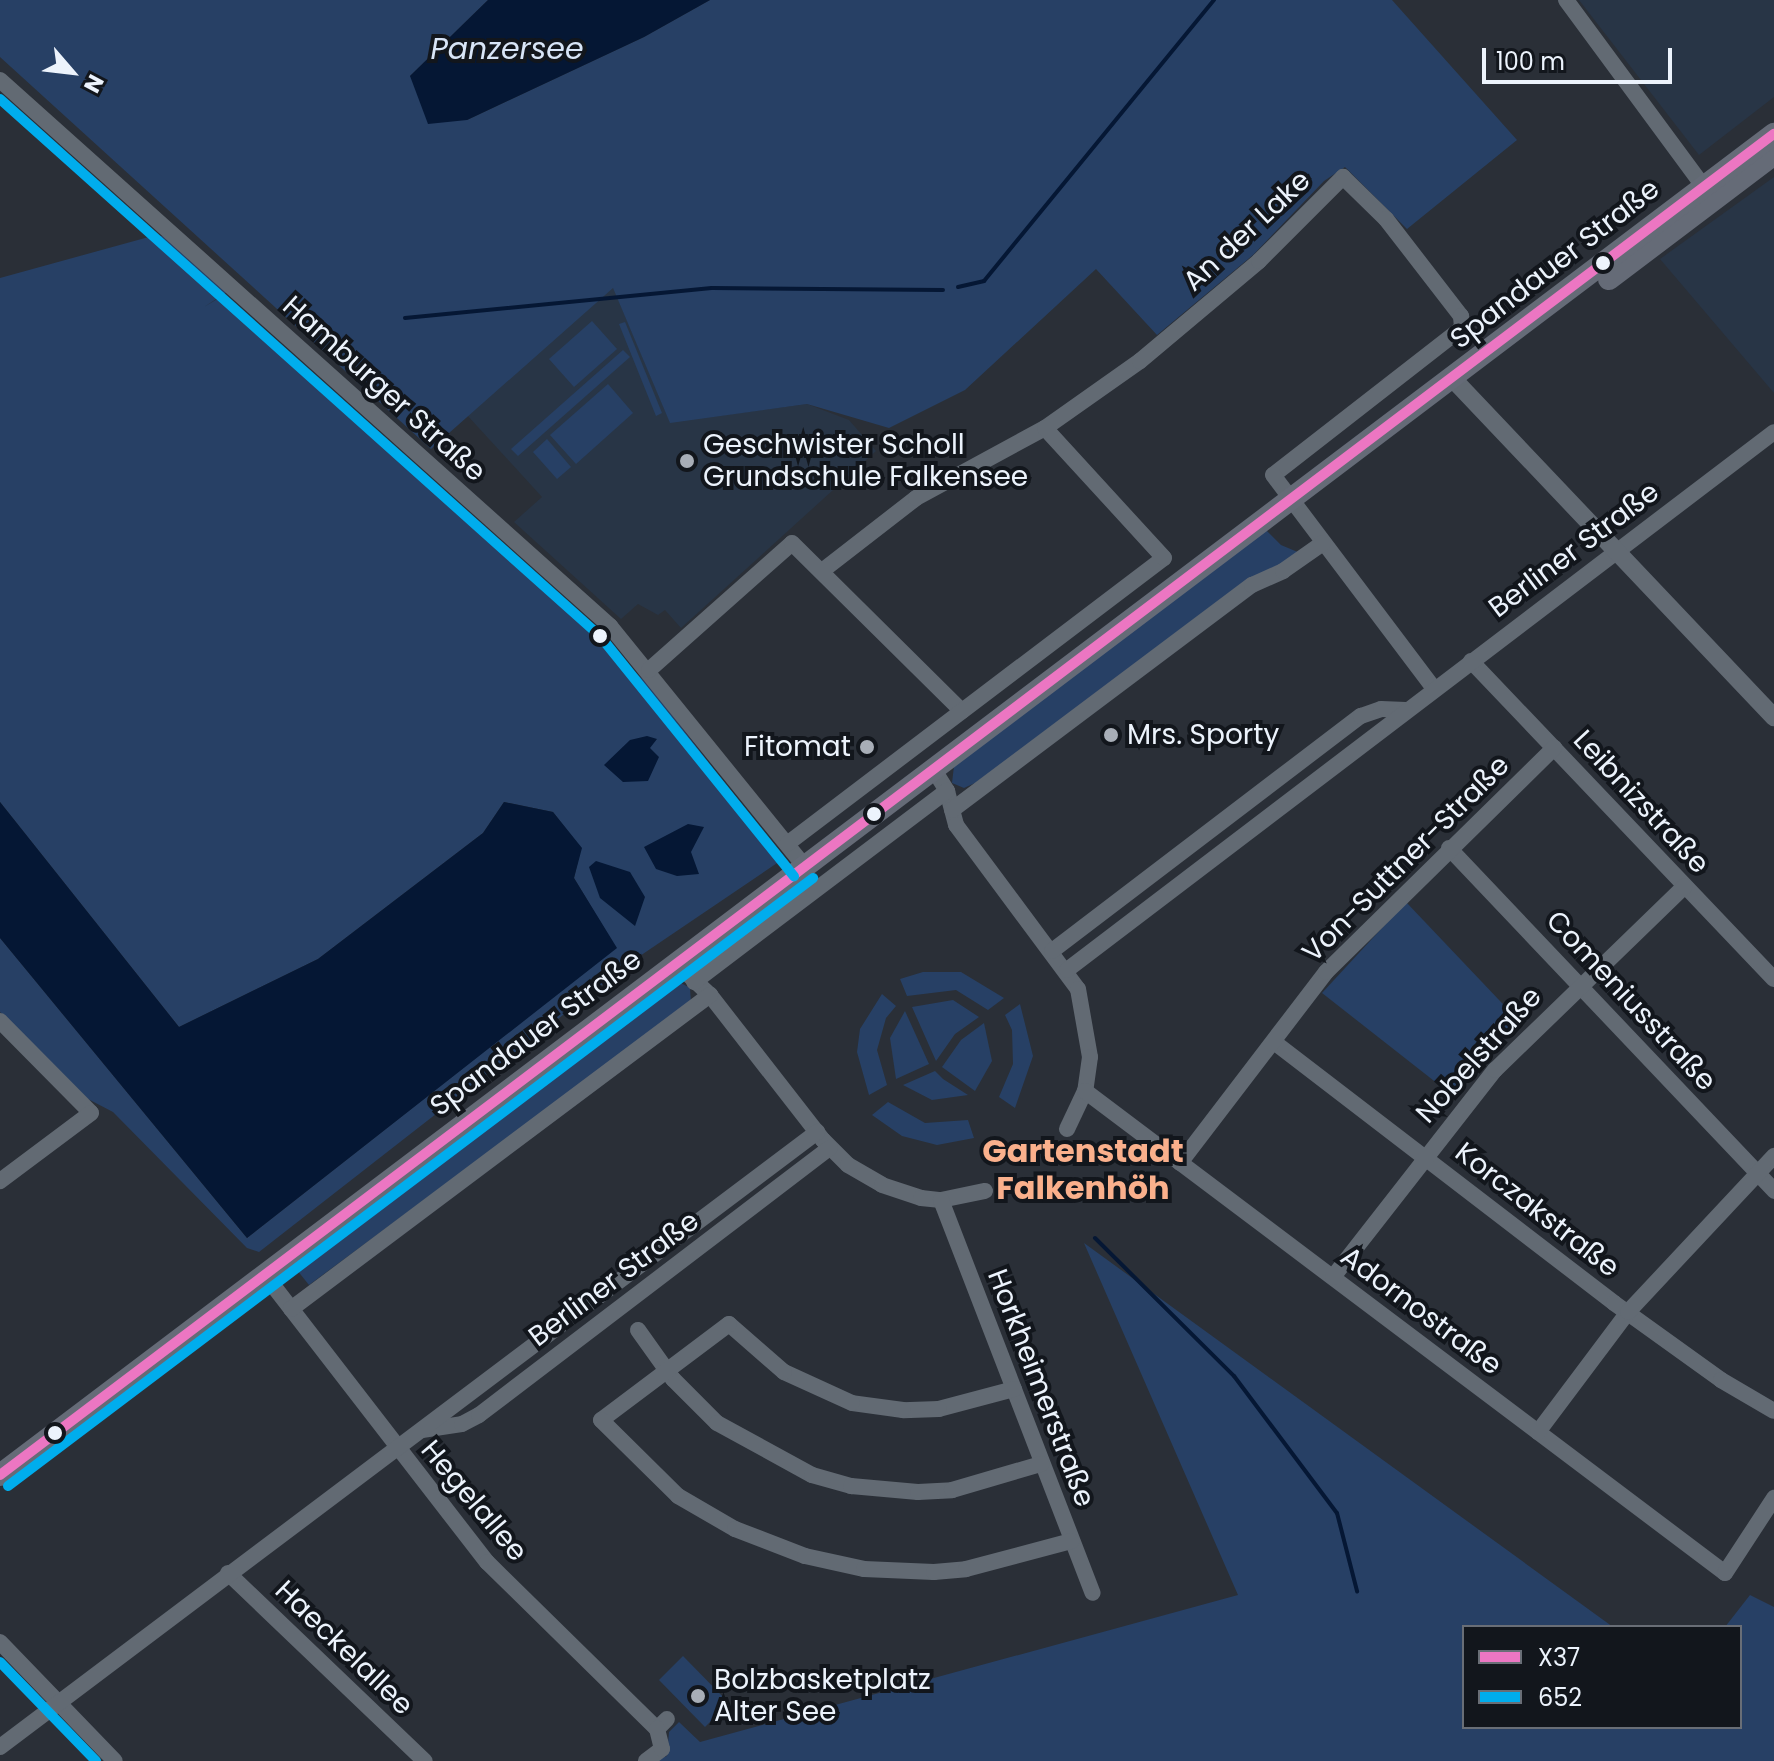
<!DOCTYPE html>
<meta charset="utf-8">
<style>
body{margin:0}
#map{position:relative;width:1774px;height:1761px;overflow:hidden;background:#2a2f37;font-family:Poppins,sans-serif}
div>[style]{position:absolute}
.built>*{inset:0;background:#283546}
.green>*{inset:0;background:#274065}
.water>*{inset:0;background:#051734}
.stream>*{height:4px;margin:-2px;padding:0 2px;transform-origin:2px;border-radius:2px;background:#051734}
.minor>*{height:16px;margin:-8px;padding:0 8px;transform-origin:8px;border-radius:8px;background:#626a73}
.tertiary>*{height:18px;margin:-9px;padding:0 9px;transform-origin:9px;border-radius:9px;background:#626a73}
.secondary>*{height:22px;margin:-11px;padding:0 11px;transform-origin:11px;border-radius:11px;background:#656b77}
.bus-1>*{height:10px;margin:-5px;padding:0 5px;transform-origin:5px;border-radius:5px;background:#ec76c2}
.bus-2>*{height:10px;margin:-5px;padding:0 5px;transform-origin:5px;border-radius:5px;background:#00aded}
.dots>*{width:22px;height:22px;translate:-50% -50%;box-sizing:border-box;border:4px solid #12161c;border-radius:50%}
span{translate:-50% -50%;white-space:nowrap;text-align:center;line-height:1.15;-webkit-text-stroke:8px #12161c;paint-order:stroke}
.street-label{font-size:28px;color:#ecf3fc}
.poi-label{font-size:28px;color:#ecf3fc}
.left{translate:0 -50%;text-align:left}
.right{translate:-100% -50%;text-align:right}
.water-label{font-size:30px;color:#d8e5f7;font-style:italic}
.quarter-label{font-size:32px;color:#fab08c;font-weight:700}
.legend{position:absolute;left:1462px;top:1625px;width:280px;height:104px;box-sizing:border-box;background:#12161c;border:2px solid #696e76;margin:0;padding:10px 14px;list-style:none;font-size:24px;color:#ecf3fc}
.legend li{display:flex;align-items:center;gap:16px;height:40px}
.legend b{width:40px;border:2px solid #696e76}
.north{position:absolute;left:32px;top:32px;width:80px;height:80px;-webkit-text-stroke:6px #12161c;paint-order:stroke;rotate:118deg;font-size:22px;font-weight:700;line-height:32px;text-align:center;color:#ecf3fc}
.north::after{content:'';display:block;margin:auto;width:28px;height:36px;background:#ecf3fc;clip-path:polygon(50% 0,100% 100%,50% 72%,0 100%)}
.scale{position:absolute;left:1482px;top:48px;width:190px;height:36px;box-sizing:border-box;border:4px solid #ecf3fc;border-top:0;padding-left:10px;font-size:24px;line-height:28px;white-space:nowrap;color:#ecf3fc;-webkit-text-stroke:6px #12161c;paint-order:stroke}
</style>
<div id="map">
<div class="built">
<i style="clip-path:polygon(1579px 0,1774px 0,1774px 97px,1699px 155px)"></i>
<i style="clip-path:polygon(1774px 177px,1774px 393px,1660px 259px)"></i>
<i style="clip-path:polygon(613px 287px,670px 422px,807px 404px,849px 420px,876px 451px,681px 628px,665px 610px,658px 615px,638px 604px,621px 619px,514px 522px,542px 497px,467px 415px)"></i>
</div>
<div class="green">
<i style="clip-path:polygon(0 0,488px 0,410px 76px,467px 120px,644px 37px,710px 0,1392px 0,1517px 140px,1407px 229px,1345px 167px,1324px 181px,1253px 255px,1157px 335px,1096px 269px,965px 390px,889px 428px,807px 404px,670px 423px,613px 288px,431px 449px,0 57px)"></i>
<i style="clip-path:polygon(156px 235px,168px 237px,227px 292px,204px 307px,224px 295px,649px 685px,783px 859px,631px 962px,259px 1252px,247px 1248px,113px 1112px,88px 1099px,0 1012px,0 938px,247px 1238px,616px 948px,574px 878px,581px 848px,553px 812px,504px 802px,483px 833px,318px 959px,179px 1027px,0 802px,0 278px)"></i>
<i style="clip-path:polygon(592px 321px,617px 349px,574px 387px,549px 359px)"></i>
<i style="clip-path:polygon(625px 322px,662px 413px,656px 416px,619px 324px)"></i>
<i style="clip-path:polygon(623px 350px,630px 357px,518px 456px,511px 449px)"></i>
<i style="clip-path:polygon(608px 384px,633px 413px,576px 464px,550px 435px)"></i>
<i style="clip-path:polygon(547px 439px,571px 467px,557px 479px,533px 452px)"></i>
<i style="clip-path:polygon(1265px 529px,1281px 545px,1300px 553px,975px 783px,964px 788px,952px 783px,954px 766px)"></i>
<i style="clip-path:polygon(1406px 902px,1519px 1021px,1452px 1095px,1322px 993px)"></i>
<i style="clip-path:polygon(923px 972px,961px 972px,1004px 998px,988px 1010px,956px 990px,907px 996px,900px 979px)"></i>
<i style="clip-path:polygon(672px 978px,690px 988px,691px 1003px,309px 1285px,293px 1265px)"></i>
<i style="clip-path:polygon(882px 994px,896px 1006px,886px 1018px,877px 1050px,887px 1085px,869px 1095px,857px 1052px,860px 1029px)"></i>
<i style="clip-path:polygon(953px 1000px,979px 1017px,955px 1034px,936px 1061px,912px 1007px)"></i>
<i style="clip-path:polygon(1020px 1004px,1033px 1056px,1015px 1108px,999px 1097px,1013px 1064px,1012px 1030px,1005px 1015px)"></i>
<i style="clip-path:polygon(905px 1011px,929px 1064px,896px 1079px,890px 1038px)"></i>
<i style="clip-path:polygon(984px 1023px,992px 1061px,975px 1091px,942px 1067px,961px 1040px)"></i>
<i style="clip-path:polygon(935px 1071px,943px 1079px,968px 1095px,932px 1100px,903px 1085px)"></i>
<i style="clip-path:polygon(888px 1102px,925px 1123px,968px 1120px,974px 1138px,937px 1145px,902px 1136px,872px 1115px)"></i>
<i style="clip-path:polygon(1084px 1243px,1613px 1627px,1464px 1627px,1464px 1727px,1740px 1727px,1740px 1627px,1725px 1627px,1750px 1595px,1774px 1607px,1774px 1761px,653px 1761px,667px 1756px,669px 1732px,679px 1722px,700px 1742px,1238px 1595px)"></i>
<i style="clip-path:polygon(683px 1656px,729px 1703px,705px 1727px,659px 1680px)"></i>
</div>
<div class="water">
<i style="clip-path:polygon(488px 0,710px 0,644px 37px,467px 120px,428px 124px,410px 76px)"></i>
<i style="clip-path:polygon(647px 736px,657px 739px,650px 748px,659px 757px,648px 781px,623px 782px,604px 765px,630px 740px)"></i>
<i style="clip-path:polygon(0 802px,179px 1027px,318px 959px,483px 833px,504px 802px,553px 812px,582px 848px,574px 878px,617px 948px,247px 1238px,0 938px)"></i>
<i style="clip-path:polygon(688px 824px,704px 827px,691px 852px,699px 874px,677px 876px,656px 869px,644px 847px)"></i>
<i style="clip-path:polygon(596px 861px,630px 872px,645px 897px,635px 926px,600px 898px,589px 867px)"></i>
</div>
<div class="stream">
<i style="left:958px;top:287px;width:27px;rotate:-13deg"></i>
<i style="left:984px;top:281px;width:363px;rotate:-50.7deg"></i>
<i style="left:405px;top:318px;width:308px;rotate:-5.6deg"></i>
<i style="left:712px;top:288px;width:231px;rotate:0.5deg"></i>
<i style="left:1095px;top:1238px;width:196px;rotate:44.8deg"></i>
<i style="left:1234px;top:1376px;width:171px;rotate:53.1deg"></i>
<i style="left:1337px;top:1513px;width:81px;rotate:75.6deg"></i>
</div>
<div class="minor">
<i style="left:1566px;top:0;width:232px;rotate:53.6deg"></i>
<i style="left:0;top:80px;width:819px;rotate:41.83deg"></i>
<i style="left:610px;top:626px;width:310px;rotate:51deg"></i>
<i style="left:822px;top:571px;width:119px;rotate:-37.8deg"></i>
<i style="left:916px;top:498px;width:147px;rotate:-28.5deg"></i>
<i style="left:1045px;top:428px;width:116px;rotate:-35.2deg"></i>
<i style="left:1140px;top:361px;width:155px;rotate:-40deg"></i>
<i style="left:1259px;top:261px;width:119px;rotate:-45deg"></i>
<i style="left:1343px;top:177px;width:60px;rotate:44.3deg"></i>
<i style="left:1386px;top:219px;width:123px;rotate:52.3deg"></i>
<i style="left:1461px;top:316px;width:12px;rotate:85deg"></i>
<i style="left:1462px;top:328px;width:239px;rotate:142.1deg"></i>
<i style="left:1273px;top:475px;width:268px;rotate:53deg"></i>
<i style="left:1471px;top:661px;width:439px;rotate:46.4deg"></i>
<i style="left:649px;top:670px;width:191px;rotate:-41.6deg"></i>
<i style="left:792px;top:543px;width:239px;rotate:44.7deg"></i>
<i style="left:934px;top:770px;width:25px;rotate:58deg"></i>
<i style="left:947px;top:791px;width:35px;rotate:75deg"></i>
<i style="left:956px;top:825px;width:204px;rotate:53.4deg"></i>
<i style="left:1078px;top:989px;width:69px;rotate:80deg"></i>
<i style="left:1090px;top:1057px;width:34px;rotate:98deg"></i>
<i style="left:1085px;top:1091px;width:42px;rotate:115.3deg"></i>
<i style="left:952px;top:810px;width:375px;rotate:-36.9deg"></i>
<i style="left:1252px;top:585px;width:34px;rotate:-24deg"></i>
<i style="left:1283px;top:571px;width:49px;rotate:-35deg"></i>
<i style="left:787px;top:844px;width:473px;rotate:-37.2deg"></i>
<i style="left:1164px;top:558px;width:176px;rotate:-132.5deg"></i>
<i style="left:1449px;top:848px;width:473px;rotate:46.5deg"></i>
<i style="left:1052px;top:951px;width:388px;rotate:-37.3deg"></i>
<i style="left:1361px;top:716px;width:21px;rotate:-19deg"></i>
<i style="left:1381px;top:709px;width:25px;rotate:2deg"></i>
<i style="left:677px;top:964px;width:45px;rotate:43.2deg"></i>
<i style="left:710px;top:995px;width:184px;rotate:52.1deg"></i>
<i style="left:823px;top:1140px;width:35px;rotate:45deg"></i>
<i style="left:848px;top:1165px;width:39px;rotate:30deg"></i>
<i style="left:882px;top:1185px;width:41px;rotate:18.4deg"></i>
<i style="left:921px;top:1198px;width:20px;rotate:6deg"></i>
<i style="left:941px;top:1200px;width:45px;rotate:-11.6deg"></i>
<i style="left:1067px;top:970px;width:888px;rotate:-37.27deg"></i>
<i style="left:694px;top:982px;width:317px;rotate:-37.1deg"></i>
<i style="left:0;top:1021px;width:129px;rotate:45.3deg"></i>
<i style="left:91px;top:1113px;width:114px;rotate:143.2deg"></i>
<i style="left:1274px;top:1042px;width:429px;rotate:37.5deg"></i>
<i style="left:1614px;top:1303px;width:132px;rotate:35.7deg"></i>
<i style="left:1721px;top:1380px;width:61px;rotate:30.3deg"></i>
<i style="left:1085px;top:1091px;width:801px;rotate:36.98deg"></i>
<i style="left:1725px;top:1573px;width:90px;rotate:-56.8deg"></i>
<i style="left:1180px;top:1163px;width:240px;rotate:-52.6deg"></i>
<i style="left:1326px;top:972px;width:320px;rotate:-44.5deg"></i>
<i style="left:941px;top:1200px;width:421px;rotate:68.9deg"></i>
<i style="left:265px;top:1275px;width:363px;rotate:52.3deg"></i>
<i style="left:487px;top:1562px;width:238px;rotate:44.5deg"></i>
<i style="left:657px;top:1729px;width:14px;rotate:-45deg"></i>
<i style="left:1333px;top:1277px;width:263px;rotate:-52deg"></i>
<i style="left:1495px;top:1070px;width:264px;rotate:-44.1deg"></i>
<i style="left:291px;top:1309px;width:524px;rotate:-36.85deg"></i>
<i style="left:638px;top:1330px;width:60px;rotate:54.5deg"></i>
<i style="left:673px;top:1379px;width:62px;rotate:45deg"></i>
<i style="left:717px;top:1423px;width:108px;rotate:28.7deg"></i>
<i style="left:812px;top:1475px;width:41px;rotate:15.8deg"></i>
<i style="left:851px;top:1486px;width:67px;rotate:5.1deg"></i>
<i style="left:918px;top:1492px;width:34px;rotate:-3deg"></i>
<i style="left:952px;top:1490px;width:93px;rotate:-16.3deg"></i>
<i style="left:1014px;top:1389px;width:78px;rotate:165.1deg"></i>
<i style="left:939px;top:1409px;width:36px;rotate:178deg"></i>
<i style="left:903px;top:1410px;width:51px;rotate:-172.2deg"></i>
<i style="left:852px;top:1403px;width:75px;rotate:-155.5deg"></i>
<i style="left:784px;top:1372px;width:73px;rotate:-138.9deg"></i>
<i style="left:729px;top:1324px;width:160px;rotate:143.1deg"></i>
<i style="left:601px;top:1420px;width:108px;rotate:44.6deg"></i>
<i style="left:678px;top:1496px;width:66px;rotate:30.1deg"></i>
<i style="left:735px;top:1529px;width:75px;rotate:21.1deg"></i>
<i style="left:805px;top:1556px;width:60px;rotate:12.4deg"></i>
<i style="left:864px;top:1569px;width:70px;rotate:2.5deg"></i>
<i style="left:934px;top:1572px;width:32px;rotate:-5deg"></i>
<i style="left:966px;top:1569px;width:109px;rotate:-14.9deg"></i>
<i style="left:422px;top:1430px;width:40px;rotate:-8.5deg"></i>
<i style="left:462px;top:1424px;width:19px;rotate:-28deg"></i>
<i style="left:479px;top:1415px;width:441px;rotate:-37.3deg"></i>
<i style="left:1538px;top:1432px;width:150px;rotate:-53.1deg"></i>
<i style="left:1628px;top:1312px;width:214px;rotate:-46.9deg"></i>
<i style="left:228px;top:1573px;width:272px;rotate:43.7deg"></i>
<i style="left:0;top:1642px;width:165px;rotate:46deg"></i>
<i style="left:0;top:1747px;width:1023px;rotate:-36.97deg"></i>
<i style="left:646px;top:1761px;width:20px;rotate:-37deg"></i>
<i style="left:662px;top:1749px;width:21px;rotate:-104deg"></i>
</div>
<div class="tertiary">
<i style="left:1454px;top:380px;width:465px;rotate:46.5deg"></i>
</div>
<div class="secondary">
<i style="left:1609px;top:279px;width:207px;rotate:-37.1deg"></i>
<i style="left:0;top:1475px;width:2224px;rotate:-37.09deg"></i>
</div>
<div class="bus-1">
<i style="left:0;top:1475px;width:2224px;rotate:-37.09deg"></i>
</div>
<div class="bus-2">
<i style="left:0;top:99px;width:805px;rotate:41.83deg"></i>
<i style="left:600px;top:636px;width:309px;rotate:51.1deg"></i>
<i style="left:8px;top:1486px;width:1009px;rotate:-37.06deg"></i>
<i style="left:0;top:1662px;width:138px;rotate:45.9deg"></i>
</div>
<div class="dots">
<i style="left:1603px;top:263px;background:#ecf3fc"></i>
<i style="left:687px;top:461px;background:#a8aeb7"></i>
<i style="left:600px;top:636px;background:#ecf3fc"></i>
<i style="left:1111px;top:735px;background:#a8aeb7"></i>
<i style="left:867px;top:747px;background:#a8aeb7"></i>
<i style="left:874px;top:814px;background:#ecf3fc"></i>
<i style="left:55px;top:1433px;background:#ecf3fc"></i>
<i style="left:698px;top:1696px;background:#a8aeb7"></i>
</div>
<div class="street-label">
<span style="left:1247px;top:231px;rotate:-43deg">An der Lake</span>
<span style="left:1555px;top:264px;rotate:-38deg">Spandauer Straße</span>
<span style="left:384px;top:389px;rotate:42deg">Hamburger Straße</span>
<span style="left:1574px;top:550px;rotate:-37deg">Berliner Straße</span>
<span style="left:1641px;top:802px;rotate:47deg">Leibnizstraße</span>
<span style="left:1406px;top:859px;rotate:-45deg">Von-Suttner-Straße</span>
<span style="left:1631px;top:1001px;rotate:47deg">Comeniusstraße</span>
<span style="left:536px;top:1033px;rotate:-37deg">Spandauer Straße</span>
<span style="left:1479px;top:1055px;rotate:-48deg">Nobelstraße</span>
<span style="left:1537px;top:1210px;rotate:38deg">Korczakstraße</span>
<span style="left:614px;top:1279px;rotate:-37deg">Berliner Straße</span>
<span style="left:1421px;top:1311px;rotate:37deg">Adornostraße</span>
<span style="left:1041px;top:1388px;rotate:69deg">Horkheimerstraße</span>
<span style="left:474px;top:1501px;rotate:50deg">Hegelallee</span>
<span style="left:344px;top:1648px;rotate:44deg">Haeckelallee</span>
</div>
<div class="poi-label">
<span class="left" style="left:703px;top:461px">Geschwister Scholl<br>Grundschule Falkensee</span>
<span class="left" style="left:1127px;top:735px">Mrs. Sporty</span>
<span class="right" style="left:851px;top:747px">Fitomat</span>
<span class="left" style="left:714px;top:1696px">Bolzbasketplatz<br>Alter See</span>
</div>
<div class="water-label">
<span style="left:507px;top:49px">Panzersee</span>
</div>
<div class="quarter-label">
<span style="left:1083px;top:1170px">Gartenstadt<br>Falkenhöh</span>
</div>
<ul class="legend">
<li><b style="height:10px;background:#ec76c2"></b>X37</li>
<li><b style="height:10px;background:#00aded"></b>652</li>
</ul>
<div class="north">N</div>
<div class="scale">100 m</div>
</div>
